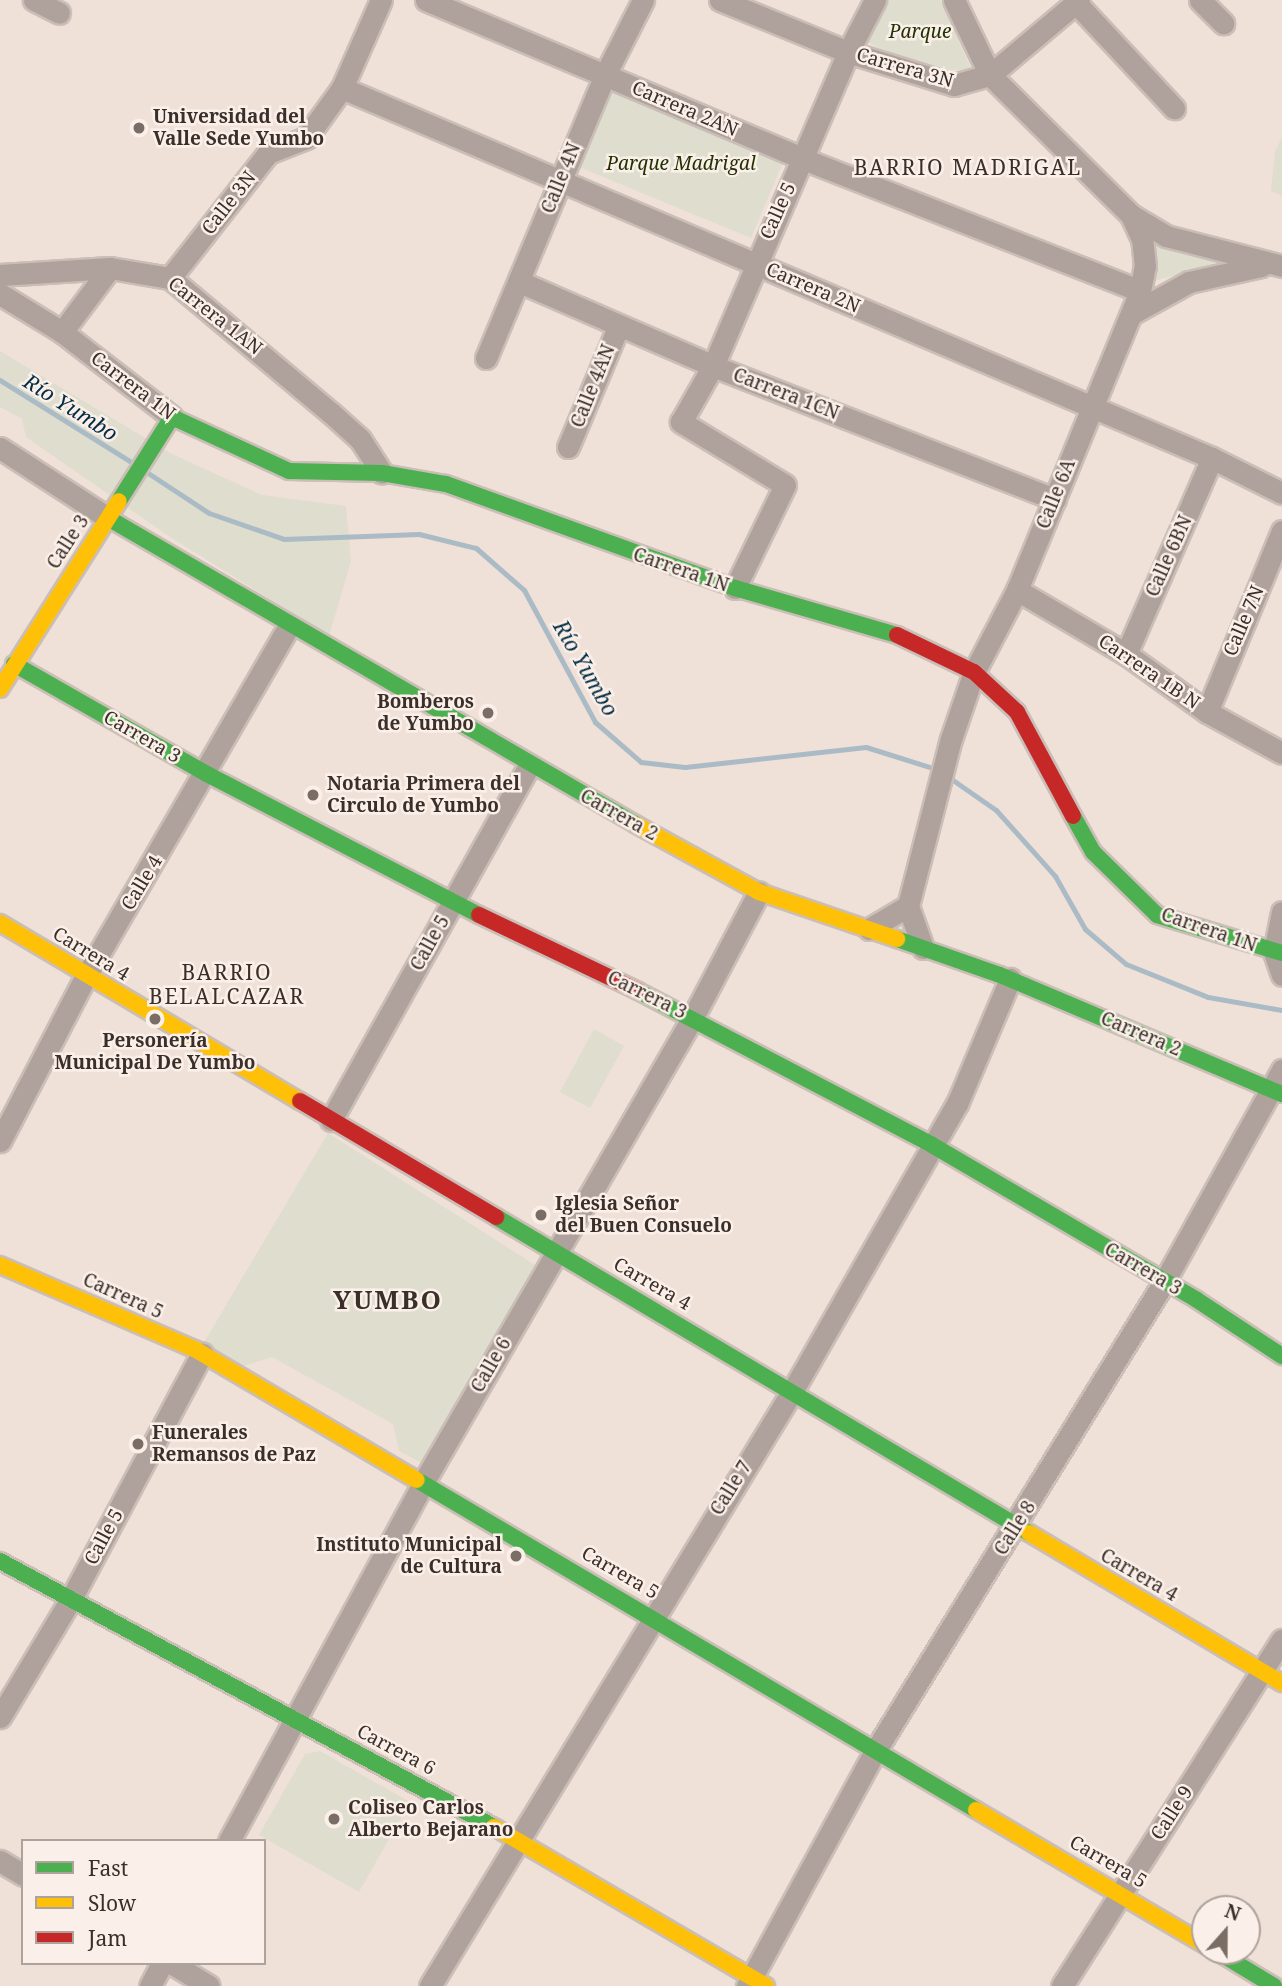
<!DOCTYPE html>
<meta charset="utf-8">
<style>
body{margin:0}
#map{position:relative;width:1282px;height:1986px;overflow:hidden;background:#f0e1d8;font-family:"Noto Serif",serif}
div>[style]{position:absolute}
.green>*{inset:0;background:#deddce}
.stream>*{height:5px;margin:-2.5px;padding:0 2.5px;transform-origin:2.5px;border-radius:2.5px;background:#abbbc6}
.roads{filter:drop-shadow(2px 0 #cabeb7) drop-shadow(-2px 0 #cabeb7) drop-shadow(0 2px #cabeb7) drop-shadow(0 -2px #cabeb7)}
.street>*{height:21px;margin:-10.5px;padding:0 10.5px;transform-origin:10.5px;border-radius:10.5px;background:#afa19c}
.fast>*{height:16px;margin:-8px;padding:0 8px;transform-origin:8px;border-radius:8px;background:#4caf50}
.slow>*{height:16px;margin:-8px;padding:0 8px;transform-origin:8px;border-radius:8px;background:#ffc107}
.jam>*{height:16px;margin:-8px;padding:0 8px;transform-origin:8px;border-radius:8px;background:#c62828}
.dots>*{width:19px;height:19px;translate:-50% -50%;box-sizing:border-box;border:4px solid #fbf0e9;border-radius:50%}
span{translate:-50% -50%;white-space:nowrap;text-align:center;line-height:1.15;-webkit-text-stroke:5px #fbf0e9;paint-order:stroke}
.park-label{font-size:19px;color:#213203;font-style:italic}
.street-label{font-size:19px;color:#3a2f29}
.poi-label{font-size:19px;color:#3a2f29;font-weight:700}
.left{translate:0 -50%;text-align:left}
.right{translate:-100% -50%;text-align:right}
.neighbourhood-label{font-size:21px;color:#3a2f29;letter-spacing:2px}
.water-label{font-size:21px;color:#042d43;font-style:italic}
.district-label{font-size:26px;color:#3a2f29;font-weight:700;letter-spacing:2px}
.legend{position:absolute;left:21px;top:1839px;width:245px;height:126px;box-sizing:border-box;background:#fbf0e9;border:2px solid #aea39c;margin:0;padding:9px 12px;list-style:none;font-size:21px;color:#3a2f29}
.legend li{display:flex;align-items:center;gap:14px;height:35px}
.legend b{width:35px;border:2px solid #aea39c}
.north{position:absolute;left:1191px;top:1895px;width:70px;height:70px;box-sizing:border-box;background:#fbf0e9;border:2px solid #aea39c;border-radius:50%;rotate:21deg;font-size:19px;font-weight:700;line-height:28px;text-align:center;color:#3a2f29}
.north::after{content:'';display:block;margin:auto;width:24px;height:32px;background:#7a6d66;clip-path:polygon(50% 0,100% 100%,50% 72%,0 100%)}
</style>
<div id="map">
<div class="green">
<i style="clip-path:polygon(883px 0,941px 0,972px 71px,917px 68px,862px 39px)"></i>
<i style="clip-path:polygon(611px 89px,784px 160px,751px 238px,579px 167px)"></i>
<i style="clip-path:polygon(1282px 137px,1282px 196px,1271px 191px,1275px 152px)"></i>
<i style="clip-path:polygon(1154px 243px,1219px 263px,1154px 281px)"></i>
<i style="clip-path:polygon(0 351px,172px 454px,262px 495px,346px 506px,351px 561px,329px 636px,170px 537px,26px 437px,22px 419px,0 407px)"></i>
<i style="clip-path:polygon(594px 1029px,624px 1046px,590px 1108px,560px 1092px)"></i>
<i style="clip-path:polygon(328px 1133px,535px 1265px,422px 1463px,399px 1451px,393px 1424px,272px 1357px,244px 1366px,203px 1344px)"></i>
<i style="clip-path:polygon(320px 1751px,410px 1802px,359px 1892px,259px 1835px,305px 1754px)"></i>
</div>
<div class="stream">
<i style="left:0;top:380px;width:155px;rotate:32deg"></i>
<i style="left:148px;top:473px;width:73px;rotate:33.3deg"></i>
<i style="left:209px;top:513px;width:79px;rotate:19.1deg"></i>
<i style="left:284px;top:539px;width:135px;rotate:-2.1deg"></i>
<i style="left:419px;top:534px;width:59px;rotate:13.8deg"></i>
<i style="left:476px;top:548px;width:64px;rotate:41.2deg"></i>
<i style="left:524px;top:590px;width:150px;rotate:61.7deg"></i>
<i style="left:595px;top:722px;width:61px;rotate:41deg"></i>
<i style="left:641px;top:762px;width:44px;rotate:6.5deg"></i>
<i style="left:685px;top:767px;width:182px;rotate:-6.3deg"></i>
<i style="left:866px;top:747px;width:77px;rotate:17.5deg"></i>
<i style="left:947px;top:776px;width:60px;rotate:34.8deg"></i>
<i style="left:996px;top:810px;width:89px;rotate:48.2deg"></i>
<i style="left:1055px;top:876px;width:61px;rotate:60.5deg"></i>
<i style="left:1085px;top:929px;width:54px;rotate:40.5deg"></i>
<i style="left:1126px;top:964px;width:88px;rotate:21.9deg"></i>
<i style="left:1208px;top:997px;width:75px;rotate:10deg"></i>
</div>
<div class="roads">
<div class="street">
<i style="left:34px;top:0;width:28px;rotate:27deg"></i>
<i style="left:426px;top:0;width:407px;rotate:22.8deg"></i>
<i style="left:801px;top:158px;width:364px;rotate:21.4deg"></i>
<i style="left:720px;top:0;width:138px;rotate:22.1deg"></i>
<i style="left:848px;top:52px;width:111px;rotate:17.3deg"></i>
<i style="left:954px;top:85px;width:37px;rotate:-16deg"></i>
<i style="left:990px;top:75px;width:116px;rotate:-40.1deg"></i>
<i style="left:954px;top:0;width:83px;rotate:64.4deg"></i>
<i style="left:990px;top:75px;width:199px;rotate:44.8deg"></i>
<i style="left:1131px;top:215px;width:41px;rotate:31deg"></i>
<i style="left:1166px;top:236px;width:120px;rotate:14.5deg"></i>
<i style="left:1200px;top:0;width:33px;rotate:45deg"></i>
<i style="left:1076px;top:3px;width:144px;rotate:47deg"></i>
<i style="left:342px;top:88px;width:945px;rotate:23.04deg"></i>
<i style="left:1212px;top:458px;width:78px;rotate:26.6deg"></i>
<i style="left:0;top:275px;width:110px;rotate:-3.6deg"></i>
<i style="left:110px;top:268px;width:61px;rotate:9.5deg"></i>
<i style="left:170px;top:278px;width:210px;rotate:40deg"></i>
<i style="left:331px;top:413px;width:39px;rotate:42deg"></i>
<i style="left:360px;top:439px;width:40px;rotate:57.1deg"></i>
<i style="left:170px;top:278px;width:159px;rotate:-51.9deg"></i>
<i style="left:268px;top:153px;width:41px;rotate:-21.5deg"></i>
<i style="left:306px;top:138px;width:62px;rotate:-54.2deg"></i>
<i style="left:342px;top:88px;width:96px;rotate:-66.1deg"></i>
<i style="left:520px;top:282px;width:210px;rotate:23.5deg"></i>
<i style="left:713px;top:366px;width:367px;rotate:21.3deg"></i>
<i style="left:0;top:294px;width:73px;rotate:31.5deg"></i>
<i style="left:62px;top:332px;width:139px;rotate:37.7deg"></i>
<i style="left:1133px;top:313px;width:64px;rotate:-29deg"></i>
<i style="left:1189px;top:282px;width:74px;rotate:-12.5deg"></i>
<i style="left:62px;top:332px;width:80px;rotate:-53.1deg"></i>
<i style="left:486px;top:358px;width:307px;rotate:-67.2deg"></i>
<i style="left:605px;top:75px;width:84px;rotate:-63.1deg"></i>
<i style="left:568px;top:447px;width:132px;rotate:-67.3deg"></i>
<i style="left:0;top:448px;width:129px;rotate:32.9deg"></i>
<i style="left:735px;top:588px;width:114px;rotate:-64.1deg"></i>
<i style="left:785px;top:485px;width:122px;rotate:-148.8deg"></i>
<i style="left:681px;top:422px;width:64px;rotate:-60.3deg"></i>
<i style="left:713px;top:366px;width:342px;rotate:-66.7deg"></i>
<i style="left:848px;top:52px;width:59px;rotate:-62.6deg"></i>
<i style="left:1017px;top:590px;width:126px;rotate:30.4deg"></i>
<i style="left:1126px;top:654px;width:100px;rotate:35.6deg"></i>
<i style="left:1207px;top:712px;width:85px;rotate:28.7deg"></i>
<i style="left:1126px;top:654px;width:214px;rotate:-66.3deg"></i>
<i style="left:1207px;top:712px;width:196px;rotate:-67.5deg"></i>
<i style="left:1282px;top:912px;width:41px;rotate:101.3deg"></i>
<i style="left:1274px;top:952px;width:24px;rotate:71deg"></i>
<i style="left:869px;top:929px;width:45px;rotate:-30.5deg"></i>
<i style="left:923px;top:948px;width:45px;rotate:-109.7deg"></i>
<i style="left:908px;top:906px;width:172px;rotate:-75.6deg"></i>
<i style="left:951px;top:739px;width:71px;rotate:-71.1deg"></i>
<i style="left:974px;top:672px;width:93px;rotate:-62.3deg"></i>
<i style="left:1017px;top:590px;width:323px;rotate:-67.6deg"></i>
<i style="left:1140px;top:291px;width:25px;rotate:-79deg"></i>
<i style="left:1145px;top:266px;width:27px;rotate:-96deg"></i>
<i style="left:1142px;top:239px;width:26px;rotate:-115deg"></i>
<i style="left:331px;top:1120px;width:406px;rotate:-60.8deg"></i>
<i style="left:0;top:1141px;width:186px;rotate:-62.5deg"></i>
<i style="left:86px;top:976px;width:403px;rotate:-59.9deg"></i>
<i style="left:0;top:1717px;width:140px;rotate:-59deg"></i>
<i style="left:72px;top:1597px;width:276px;rotate:-61.9deg"></i>
<i style="left:229px;top:1841px;width:407px;rotate:-61.5deg"></i>
<i style="left:423px;top:1483px;width:539px;rotate:-59.91deg"></i>
<i style="left:693px;top:1017px;width:141px;rotate:-62.2deg"></i>
<i style="left:0;top:1861px;width:27px;rotate:31deg"></i>
<i style="left:171px;top:1963px;width:44px;rotate:31.2deg"></i>
<i style="left:150px;top:1986px;width:26px;rotate:-62deg"></i>
<i style="left:430px;top:1986px;width:698px;rotate:-58.66deg"></i>
<i style="left:793px;top:1390px;width:330px;rotate:-60.2deg"></i>
<i style="left:957px;top:1104px;width:136px;rotate:-67deg"></i>
<i style="left:747px;top:1986px;width:265px;rotate:-61.4deg"></i>
<i style="left:874px;top:1753px;width:553px;rotate:-58.38deg"></i>
<i style="left:1164px;top:1282px;width:243px;rotate:-60.9deg"></i>
<i style="left:1062px;top:1986px;width:410px;rotate:-57.6deg"></i>
</div>
<div class="fast">
<i style="left:119px;top:501px;width:99px;rotate:-57.8deg"></i>
<i style="left:172px;top:417px;width:129px;rotate:24.8deg"></i>
<i style="left:289px;top:471px;width:93px;rotate:1.2deg"></i>
<i style="left:382px;top:473px;width:65px;rotate:9.8deg"></i>
<i style="left:446px;top:484px;width:307px;rotate:19.8deg"></i>
<i style="left:735px;top:588px;width:169px;rotate:16.2deg"></i>
<i style="left:108px;top:518px;width:612px;rotate:30.13deg"></i>
<i style="left:14px;top:664px;width:222px;rotate:29.7deg"></i>
<i style="left:207px;top:774px;width:306px;rotate:27.4deg"></i>
<i style="left:1073px;top:816px;width:41px;rotate:60.9deg"></i>
<i style="left:1093px;top:852px;width:90px;rotate:44.5deg"></i>
<i style="left:1157px;top:915px;width:131px;rotate:16.9deg"></i>
<i style="left:897px;top:939px;width:109px;rotate:19.3deg"></i>
<i style="left:1000px;top:975px;width:306px;rotate:22.9deg"></i>
<i style="left:638px;top:991px;width:332px;rotate:27.6deg"></i>
<i style="left:932px;top:1145px;width:307px;rotate:30.3deg"></i>
<i style="left:1197px;top:1300px;width:102px;rotate:33.4deg"></i>
<i style="left:496px;top:1217px;width:620px;rotate:30.66deg"></i>
<i style="left:417px;top:1480px;width:649px;rotate:30.56deg"></i>
<i style="left:0;top:1561px;width:561px;rotate:28.3deg"></i>
<i style="left:1216px;top:1951px;width:68px;rotate:31.1deg"></i>
</div>
<div class="slow">
<i style="left:0;top:689px;width:222px;rotate:-57.7deg"></i>
<i style="left:637px;top:825px;width:139px;rotate:28.8deg"></i>
<i style="left:759px;top:892px;width:146px;rotate:18.8deg"></i>
<i style="left:0;top:923px;width:349px;rotate:30.7deg"></i>
<i style="left:0;top:1265px;width:214px;rotate:23.4deg"></i>
<i style="left:196px;top:1350px;width:256px;rotate:30.5deg"></i>
<i style="left:1029px;top:1533px;width:294px;rotate:30.7deg"></i>
<i style="left:976px;top:1810px;width:266px;rotate:30.5deg"></i>
<i style="left:494px;top:1827px;width:315px;rotate:30.3deg"></i>
</div>
<div class="jam">
<i style="left:897px;top:635px;width:85px;rotate:25.7deg"></i>
<i style="left:974px;top:672px;width:59px;rotate:42.9deg"></i>
<i style="left:1017px;top:712px;width:118px;rotate:61.7deg"></i>
<i style="left:479px;top:915px;width:176px;rotate:25.5deg"></i>
<i style="left:300px;top:1101px;width:228px;rotate:30.6deg"></i>
</div>
</div>
<div class="dots">
<i style="left:139px;top:128px;background:#7a6d66"></i>
<i style="left:488px;top:713px;background:#7a6d66"></i>
<i style="left:313px;top:795px;background:#7a6d66"></i>
<i style="left:155px;top:1019px;background:#7a6d66"></i>
<i style="left:541px;top:1215px;background:#7a6d66"></i>
<i style="left:138px;top:1444px;background:#7a6d66"></i>
<i style="left:516px;top:1556px;background:#7a6d66"></i>
<i style="left:334px;top:1819px;background:#7a6d66"></i>
</div>
<div class="park-label">
<span style="left:920px;top:32px">Parque</span>
<span style="left:681px;top:164px">Parque Madrigal</span>
</div>
<div class="street-label">
<span style="left:905px;top:68px;rotate:16deg">Carrera 3N</span>
<span style="left:685px;top:109px;rotate:23deg">Carrera 2AN</span>
<span style="left:561px;top:178px;rotate:-68deg">Calle 4N</span>
<span style="left:229px;top:203px;rotate:-52deg">Calle 3N</span>
<span style="left:778px;top:211px;rotate:-66deg">Calle 5</span>
<span style="left:813px;top:288px;rotate:23deg">Carrera 2N</span>
<span style="left:215px;top:316px;rotate:38deg">Carrera 1AN</span>
<span style="left:133px;top:386px;rotate:37deg">Carrera 1N</span>
<span style="left:593px;top:386px;rotate:-68deg">Calle 4AN</span>
<span style="left:786px;top:394px;rotate:21deg">Carrera 1CN</span>
<span style="left:1056px;top:494px;rotate:-68deg">Calle 6A</span>
<span style="left:68px;top:542px;rotate:-57deg">Calle 3</span>
<span style="left:1169px;top:556px;rotate:-66deg">Calle 6BN</span>
<span style="left:681px;top:570px;rotate:19deg">Carrera 1N</span>
<span style="left:1244px;top:621px;rotate:-67deg">Calle 7N</span>
<span style="left:1149px;top:672px;rotate:34deg">Carrera 1B N</span>
<span style="left:142px;top:737px;rotate:30deg">Carrera 3</span>
<span style="left:619px;top:815px;rotate:29deg">Carrera 2</span>
<span style="left:142px;top:883px;rotate:-59deg">Calle 4</span>
<span style="left:1209px;top:930px;rotate:19deg">Carrera 1N</span>
<span style="left:430px;top:943px;rotate:-61deg">Calle 5</span>
<span style="left:91px;top:954px;rotate:31deg">Carrera 4</span>
<span style="left:647px;top:995px;rotate:26deg">Carrera 3</span>
<span style="left:1141px;top:1034px;rotate:23deg">Carrera 2</span>
<span style="left:1143px;top:1269px;rotate:30deg">Carrera 3</span>
<span style="left:652px;top:1284px;rotate:30deg">Carrera 4</span>
<span style="left:123px;top:1296px;rotate:24deg">Carrera 5</span>
<span style="left:491px;top:1365px;rotate:-60deg">Calle 6</span>
<span style="left:731px;top:1488px;rotate:-58deg">Calle 7</span>
<span style="left:1015px;top:1528px;rotate:-58deg">Calle 8</span>
<span style="left:104px;top:1537px;rotate:-62deg">Calle 5</span>
<span style="left:620px;top:1573px;rotate:30deg">Carrera 5</span>
<span style="left:1139px;top:1575px;rotate:30deg">Carrera 4</span>
<span style="left:396px;top:1750px;rotate:28deg">Carrera 6</span>
<span style="left:1172px;top:1813px;rotate:-57deg">Calle 9</span>
<span style="left:1108px;top:1862px;rotate:30deg">Carrera 5</span>
</div>
<div class="poi-label">
<span class="left" style="left:153px;top:128px">Universidad del<br>Valle Sede Yumbo</span>
<span class="right" style="left:474px;top:713px">Bomberos<br>de Yumbo</span>
<span class="left" style="left:327px;top:795px">Notaria Primera del<br>Circulo de Yumbo</span>
<span style="left:155px;top:1052px">Personería<br>Municipal De Yumbo</span>
<span class="left" style="left:555px;top:1215px">Iglesia Señor<br>del Buen Consuelo</span>
<span class="left" style="left:152px;top:1444px">Funerales<br>Remansos de Paz</span>
<span class="right" style="left:502px;top:1556px">Instituto Municipal<br>de Cultura</span>
<span class="left" style="left:348px;top:1819px">Coliseo Carlos<br>Alberto Bejarano</span>
</div>
<div class="neighbourhood-label">
<span style="left:968px;top:167px">BARRIO MADRIGAL</span>
<span style="left:227px;top:984px">BARRIO<br>BELALCAZAR</span>
</div>
<div class="water-label">
<span style="left:71px;top:407px;rotate:32deg">Río Yumbo</span>
<span style="left:586px;top:668px;rotate:60deg">Río Yumbo</span>
</div>
<div class="district-label">
<span style="left:388px;top:1300px">YUMBO</span>
</div>
<ul class="legend">
<li><b style="height:9px;background:#4caf50"></b>Fast</li>
<li><b style="height:9px;background:#ffc107"></b>Slow</li>
<li><b style="height:9px;background:#c62828"></b>Jam</li>
</ul>
<div class="north">N</div>
</div>
